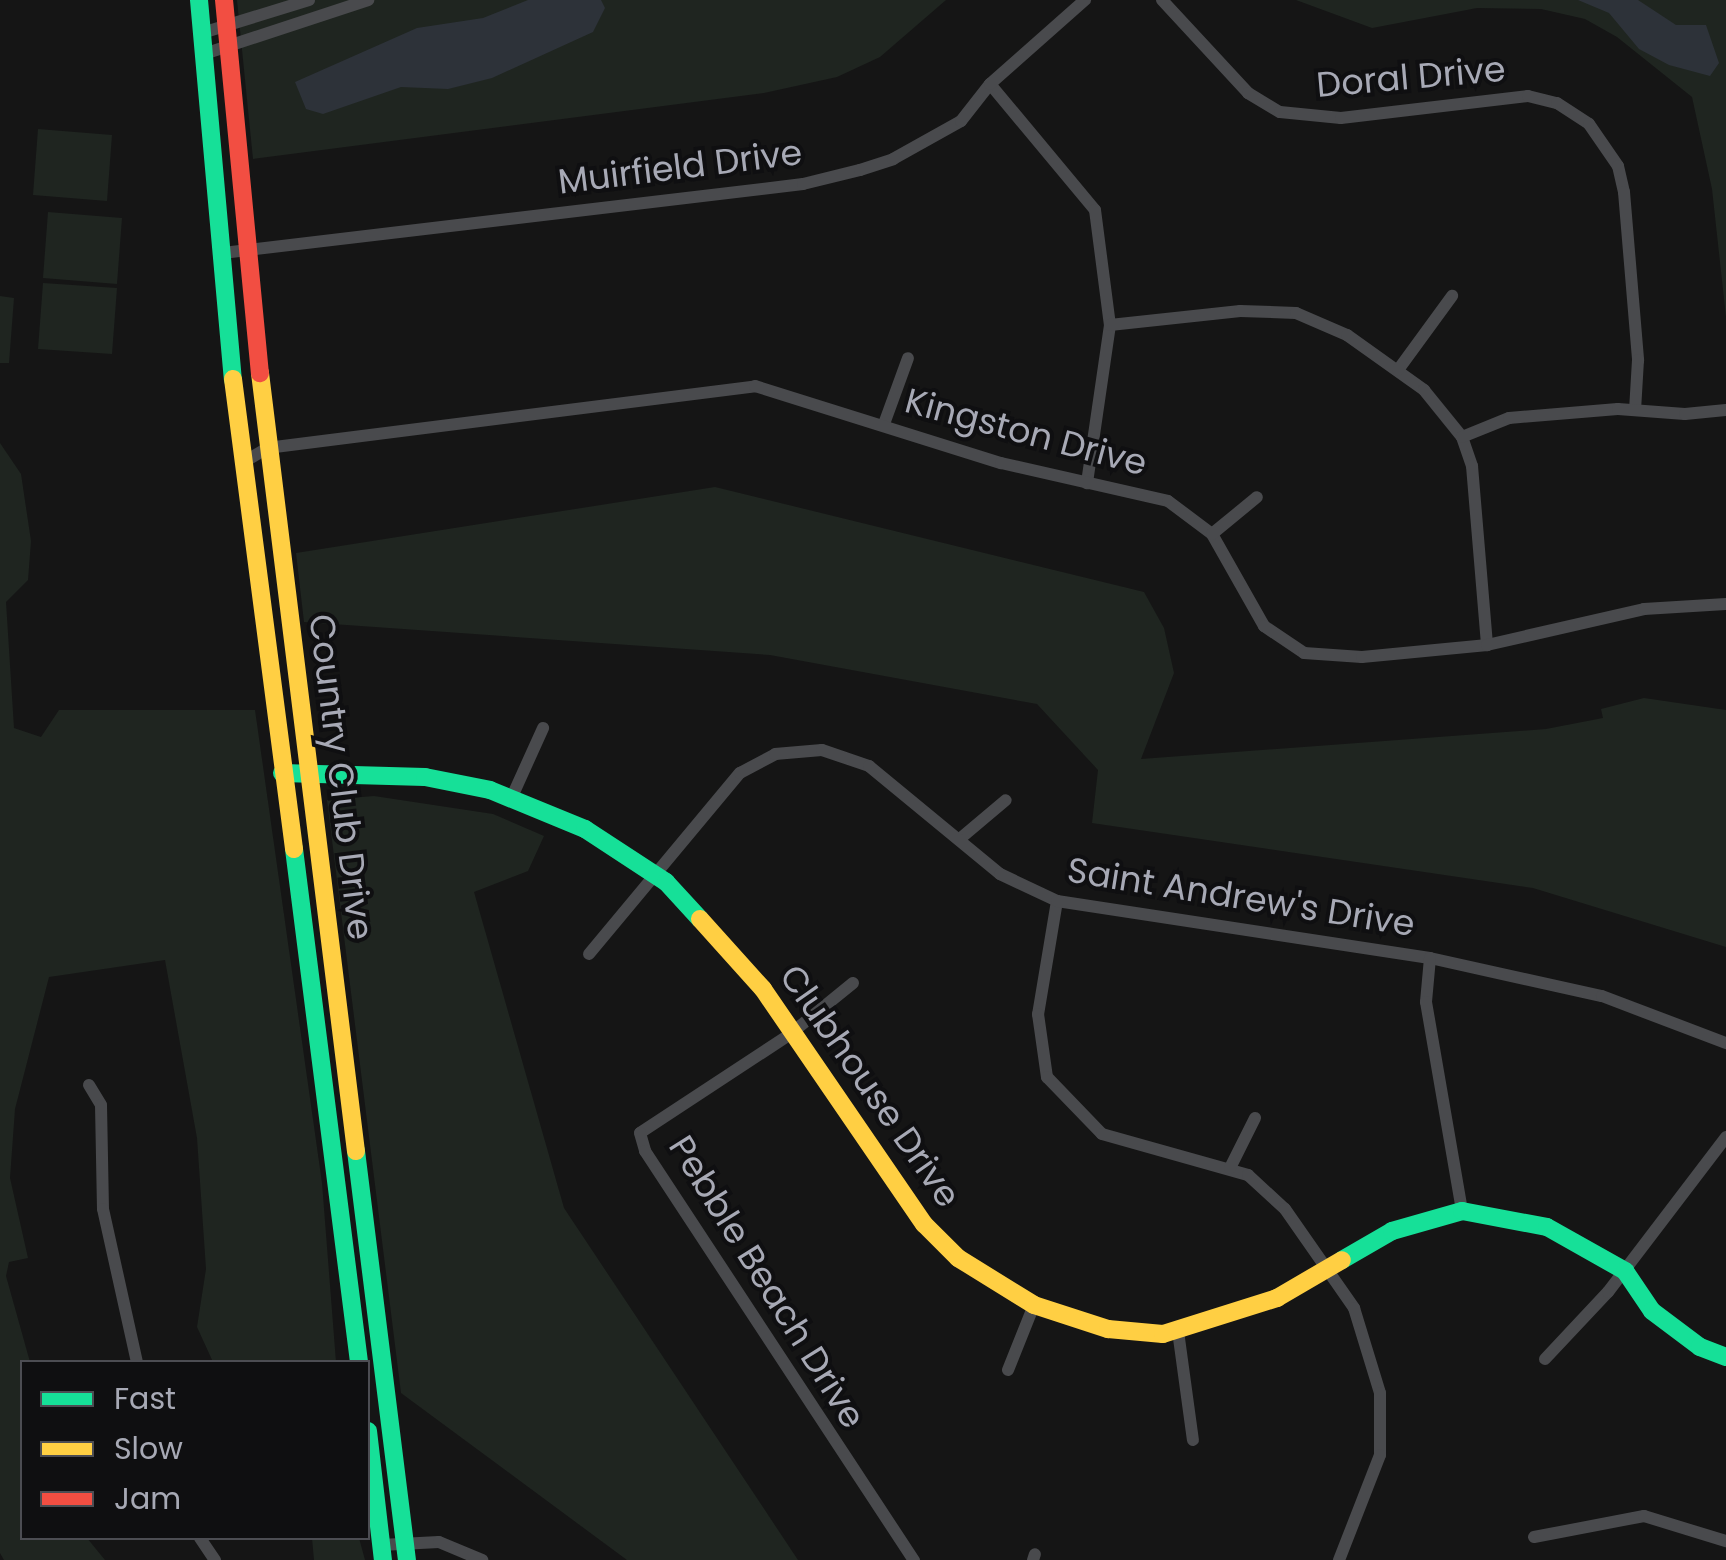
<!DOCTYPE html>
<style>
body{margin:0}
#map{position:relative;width:1726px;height:1560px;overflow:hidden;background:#151515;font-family:Poppins,sans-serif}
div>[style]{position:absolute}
.green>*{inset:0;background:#1f2520}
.water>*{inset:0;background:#2d3239}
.street>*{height:12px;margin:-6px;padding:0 6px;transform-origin:6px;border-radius:6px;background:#494a4d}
.fast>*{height:18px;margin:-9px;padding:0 9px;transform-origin:9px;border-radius:9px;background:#16e098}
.slow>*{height:18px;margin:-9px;padding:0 9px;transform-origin:9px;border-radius:9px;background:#ffcf43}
.jam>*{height:18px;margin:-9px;padding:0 9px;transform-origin:9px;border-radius:9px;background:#f24e42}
span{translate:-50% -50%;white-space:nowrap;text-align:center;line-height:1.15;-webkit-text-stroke:8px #0f0f11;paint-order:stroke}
.street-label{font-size:35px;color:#a7a9b5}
.legend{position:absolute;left:20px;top:1360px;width:350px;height:180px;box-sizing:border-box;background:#0f0f11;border:2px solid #4c4d53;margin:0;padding:12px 18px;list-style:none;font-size:30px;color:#a7a9b5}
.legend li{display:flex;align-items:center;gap:20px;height:50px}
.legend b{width:50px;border:2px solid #4c4d53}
</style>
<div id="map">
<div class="green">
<i style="clip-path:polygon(237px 0,946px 0,880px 57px,837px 77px,764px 93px,253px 159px)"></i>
<i style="clip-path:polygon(1296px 0,1726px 0,1726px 317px,1712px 189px,1692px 97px,1617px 37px,1585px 19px,1541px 9px,1477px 8px,1372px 28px)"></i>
<i style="clip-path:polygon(38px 129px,112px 135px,107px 201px,33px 195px)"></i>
<i style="clip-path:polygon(48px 212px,122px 218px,117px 284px,43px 278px)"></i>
<i style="clip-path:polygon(43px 283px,117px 288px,112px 354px,38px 349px)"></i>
<i style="clip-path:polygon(0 296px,14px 298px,9px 363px,0 363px)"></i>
<i style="clip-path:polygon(0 443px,21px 474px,31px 541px,28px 580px,6px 602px,14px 728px,41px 737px,59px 710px,255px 710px,322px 1183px,336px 1362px,213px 1362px,197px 1327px,206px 1269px,197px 1138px,165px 960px,49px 977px,15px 1109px,10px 1178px,28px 1258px,9px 1262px,6px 1276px,30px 1362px,22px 1362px,22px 1538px,87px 1538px,105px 1560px,4px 1560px,0 1553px)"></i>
<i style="clip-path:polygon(715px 487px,1144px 592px,1164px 628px,1174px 673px,1141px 759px,1546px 729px,1603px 718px,1601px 709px,1644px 698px,1726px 710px,1726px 947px,1533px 888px,1092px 823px,1098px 770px,1037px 704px,770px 655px,304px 622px,296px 553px)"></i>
<i style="clip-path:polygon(374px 796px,493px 814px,544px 836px,528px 871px,474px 892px,564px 1208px,798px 1560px,627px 1560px,401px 1393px,327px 800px)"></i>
<i style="clip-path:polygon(312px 1538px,359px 1538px,365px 1560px,314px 1560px)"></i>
</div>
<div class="water">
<i style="clip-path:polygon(528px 0,601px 0,605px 8px,593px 32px,492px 78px,448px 89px,401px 87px,323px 114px,306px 109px,295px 82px,417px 28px,483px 18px)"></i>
<i style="clip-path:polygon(1578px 0,1638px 0,1676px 25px,1706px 25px,1719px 63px,1710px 76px,1669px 65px,1639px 49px,1609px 13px)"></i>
</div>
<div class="street">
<i style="left:1162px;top:0;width:127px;rotate:47.2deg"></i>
<i style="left:1248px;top:93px;width:37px;rotate:31deg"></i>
<i style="left:1280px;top:112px;width:61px;rotate:5.6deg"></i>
<i style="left:1341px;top:118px;width:188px;rotate:-6.7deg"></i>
<i style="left:1528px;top:96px;width:30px;rotate:14deg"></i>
<i style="left:1557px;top:103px;width:38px;rotate:33deg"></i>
<i style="left:1589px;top:124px;width:51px;rotate:55.4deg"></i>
<i style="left:1618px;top:166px;width:27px;rotate:77deg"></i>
<i style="left:1624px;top:192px;width:169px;rotate:85.2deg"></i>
<i style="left:1638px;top:360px;width:50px;rotate:93.4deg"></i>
<i style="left:202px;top:33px;width:112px;rotate:-17.1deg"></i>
<i style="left:204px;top:54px;width:173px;rotate:-18.2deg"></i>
<i style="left:990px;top:84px;width:164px;rotate:50.2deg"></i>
<i style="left:1095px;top:210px;width:116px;rotate:82.6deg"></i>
<i style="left:1110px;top:325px;width:160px;rotate:98.3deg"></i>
<i style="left:223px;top:253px;width:584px;rotate:-6.78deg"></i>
<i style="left:803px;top:184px;width:59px;rotate:-13.8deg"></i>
<i style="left:860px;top:170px;width:35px;rotate:-18deg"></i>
<i style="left:893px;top:159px;width:78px;rotate:-29.2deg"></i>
<i style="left:961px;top:121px;width:47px;rotate:-51.9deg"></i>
<i style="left:990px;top:84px;width:127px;rotate:-41.5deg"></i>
<i style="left:1110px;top:325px;width:131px;rotate:-6.1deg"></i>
<i style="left:1240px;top:311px;width:56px;rotate:2deg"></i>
<i style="left:1296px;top:313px;width:56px;rotate:23.3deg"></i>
<i style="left:1347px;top:335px;width:95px;rotate:35.5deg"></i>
<i style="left:1424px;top:390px;width:60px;rotate:51deg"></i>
<i style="left:1462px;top:437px;width:31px;rotate:71deg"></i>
<i style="left:1472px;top:466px;width:180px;rotate:85.2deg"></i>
<i style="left:1398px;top:370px;width:92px;rotate:-53.9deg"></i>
<i style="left:884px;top:424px;width:70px;rotate:-70deg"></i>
<i style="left:1462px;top:437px;width:51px;rotate:-22deg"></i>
<i style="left:1509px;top:418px;width:109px;rotate:-4.7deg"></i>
<i style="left:1618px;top:409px;width:67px;rotate:4.3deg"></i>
<i style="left:1685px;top:414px;width:41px;rotate:-5.6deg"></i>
<i style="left:244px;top:462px;width:27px;rotate:-31deg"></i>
<i style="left:267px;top:448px;width:492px;rotate:-7.2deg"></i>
<i style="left:755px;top:386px;width:258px;rotate:17.4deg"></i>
<i style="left:1001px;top:463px;width:171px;rotate:12.8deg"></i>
<i style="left:1168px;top:501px;width:55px;rotate:36.9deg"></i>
<i style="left:1212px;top:534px;width:106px;rotate:60.5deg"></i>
<i style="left:1264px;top:626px;width:48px;rotate:34deg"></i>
<i style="left:1304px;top:653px;width:58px;rotate:3.9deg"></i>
<i style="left:1362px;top:657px;width:126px;rotate:-5.5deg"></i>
<i style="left:1487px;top:645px;width:161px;rotate:-12.9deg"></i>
<i style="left:1644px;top:609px;width:82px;rotate:-3.5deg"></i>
<i style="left:1212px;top:534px;width:58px;rotate:-39.4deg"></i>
<i style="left:511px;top:799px;width:78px;rotate:-65.7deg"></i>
<i style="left:962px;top:837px;width:57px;rotate:-40.1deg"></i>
<i style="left:1057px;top:901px;width:115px;rotate:99.5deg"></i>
<i style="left:1038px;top:1014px;width:64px;rotate:81.9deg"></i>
<i style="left:1047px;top:1077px;width:79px;rotate:46deg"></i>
<i style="left:1102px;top:1134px;width:152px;rotate:15.7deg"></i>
<i style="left:1248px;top:1175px;width:50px;rotate:42.6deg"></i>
<i style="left:1285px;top:1209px;width:121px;rotate:55.1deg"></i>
<i style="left:1354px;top:1308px;width:89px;rotate:73deg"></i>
<i style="left:1380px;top:1393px;width:62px;rotate:90deg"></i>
<i style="left:1380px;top:1455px;width:113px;rotate:111.3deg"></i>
<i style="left:589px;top:954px;width:236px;rotate:-50.2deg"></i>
<i style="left:740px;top:773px;width:40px;rotate:-28deg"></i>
<i style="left:775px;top:754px;width:47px;rotate:-4.9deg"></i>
<i style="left:822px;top:750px;width:50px;rotate:18.8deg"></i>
<i style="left:869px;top:766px;width:170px;rotate:39.5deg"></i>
<i style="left:1000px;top:874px;width:63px;rotate:25.3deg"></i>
<i style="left:1057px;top:901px;width:377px;rotate:8.7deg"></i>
<i style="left:1430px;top:958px;width:176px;rotate:12.5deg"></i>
<i style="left:1602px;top:996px;width:133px;rotate:20.8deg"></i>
<i style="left:1430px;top:958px;width:44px;rotate:95.2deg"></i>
<i style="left:1426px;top:1002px;width:212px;rotate:80.2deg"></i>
<i style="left:853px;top:983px;width:82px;rotate:140.9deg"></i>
<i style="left:789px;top:1035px;width:178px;rotate:146.7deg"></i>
<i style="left:640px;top:1133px;width:19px;rotate:74deg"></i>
<i style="left:645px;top:1151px;width:490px;rotate:56.7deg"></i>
<i style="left:89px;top:1085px;width:23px;rotate:59deg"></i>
<i style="left:101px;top:1105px;width:104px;rotate:88.9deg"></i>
<i style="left:103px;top:1209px;width:157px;rotate:77.5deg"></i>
<i style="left:1230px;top:1168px;width:56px;rotate:-63.4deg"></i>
<i style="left:1178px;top:1331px;width:110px;rotate:82.2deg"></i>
<i style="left:1545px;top:1359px;width:92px;rotate:-46.8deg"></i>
<i style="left:1608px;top:1292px;width:195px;rotate:-52.7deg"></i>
<i style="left:1008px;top:1370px;width:70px;rotate:-68.2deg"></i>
<i style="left:1534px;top:1537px;width:112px;rotate:-10.8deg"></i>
<i style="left:1644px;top:1516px;width:86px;rotate:17deg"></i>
<i style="left:200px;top:1538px;width:27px;rotate:56deg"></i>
<i style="left:381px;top:1545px;width:58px;rotate:-3deg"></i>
<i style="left:439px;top:1542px;width:47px;rotate:22.7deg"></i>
<i style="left:1033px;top:1560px;width:6px;rotate:-72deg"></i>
</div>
<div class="fast">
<i style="left:199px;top:0;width:381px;rotate:84.9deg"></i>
<i style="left:282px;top:773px;width:143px;rotate:1.6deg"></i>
<i style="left:425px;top:777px;width:66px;rotate:11.3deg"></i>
<i style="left:490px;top:790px;width:103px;rotate:22.3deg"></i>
<i style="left:585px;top:829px;width:97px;rotate:33.2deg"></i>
<i style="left:666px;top:882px;width:50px;rotate:47.4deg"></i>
<i style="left:294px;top:849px;width:517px;rotate:82.78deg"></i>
<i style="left:356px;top:1151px;width:412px;rotate:82.9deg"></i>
<i style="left:1342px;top:1260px;width:58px;rotate:-30.1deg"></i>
<i style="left:1392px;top:1231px;width:73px;rotate:-15.9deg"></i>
<i style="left:1462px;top:1211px;width:86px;rotate:10.7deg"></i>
<i style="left:1547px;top:1227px;width:90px;rotate:29.4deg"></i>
<i style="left:1625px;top:1271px;width:48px;rotate:56deg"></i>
<i style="left:1652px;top:1311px;width:60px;rotate:36.9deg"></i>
<i style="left:1700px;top:1347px;width:28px;rotate:21deg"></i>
<i style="left:368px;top:1431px;width:130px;rotate:83.4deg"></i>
</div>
<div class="slow">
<i style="left:260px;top:373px;width:784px;rotate:82.97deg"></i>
<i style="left:233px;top:379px;width:474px;rotate:82.6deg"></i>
<i style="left:700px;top:919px;width:94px;rotate:48deg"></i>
<i style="left:763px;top:989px;width:285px;rotate:55.6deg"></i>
<i style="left:924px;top:1224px;width:48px;rotate:45deg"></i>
<i style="left:958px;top:1258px;width:89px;rotate:31.7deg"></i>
<i style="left:1034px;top:1305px;width:78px;rotate:18deg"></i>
<i style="left:1108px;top:1329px;width:55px;rotate:5.2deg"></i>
<i style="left:1163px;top:1334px;width:120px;rotate:-17.5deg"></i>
<i style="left:1277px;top:1298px;width:75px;rotate:-30.3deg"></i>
</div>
<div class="jam">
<i style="left:224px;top:0;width:375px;rotate:84.5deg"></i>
</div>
<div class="street-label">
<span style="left:1411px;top:77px;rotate:-5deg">Doral Drive</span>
<span style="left:680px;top:167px;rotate:-7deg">Muirfield Drive</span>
<span style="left:1026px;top:432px;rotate:15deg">Kingston Drive</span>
<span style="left:341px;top:777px;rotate:83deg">Country Club Drive</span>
<span style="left:1241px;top:897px;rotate:9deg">Saint Andrew's Drive</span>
<span style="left:870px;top:1086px;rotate:55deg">Clubhouse Drive</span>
<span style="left:767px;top:1282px;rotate:58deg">Pebble Beach Drive</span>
</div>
<ul class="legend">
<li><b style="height:12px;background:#16e098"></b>Fast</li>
<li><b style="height:12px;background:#ffcf43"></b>Slow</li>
<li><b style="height:12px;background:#f24e42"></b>Jam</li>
</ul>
</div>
